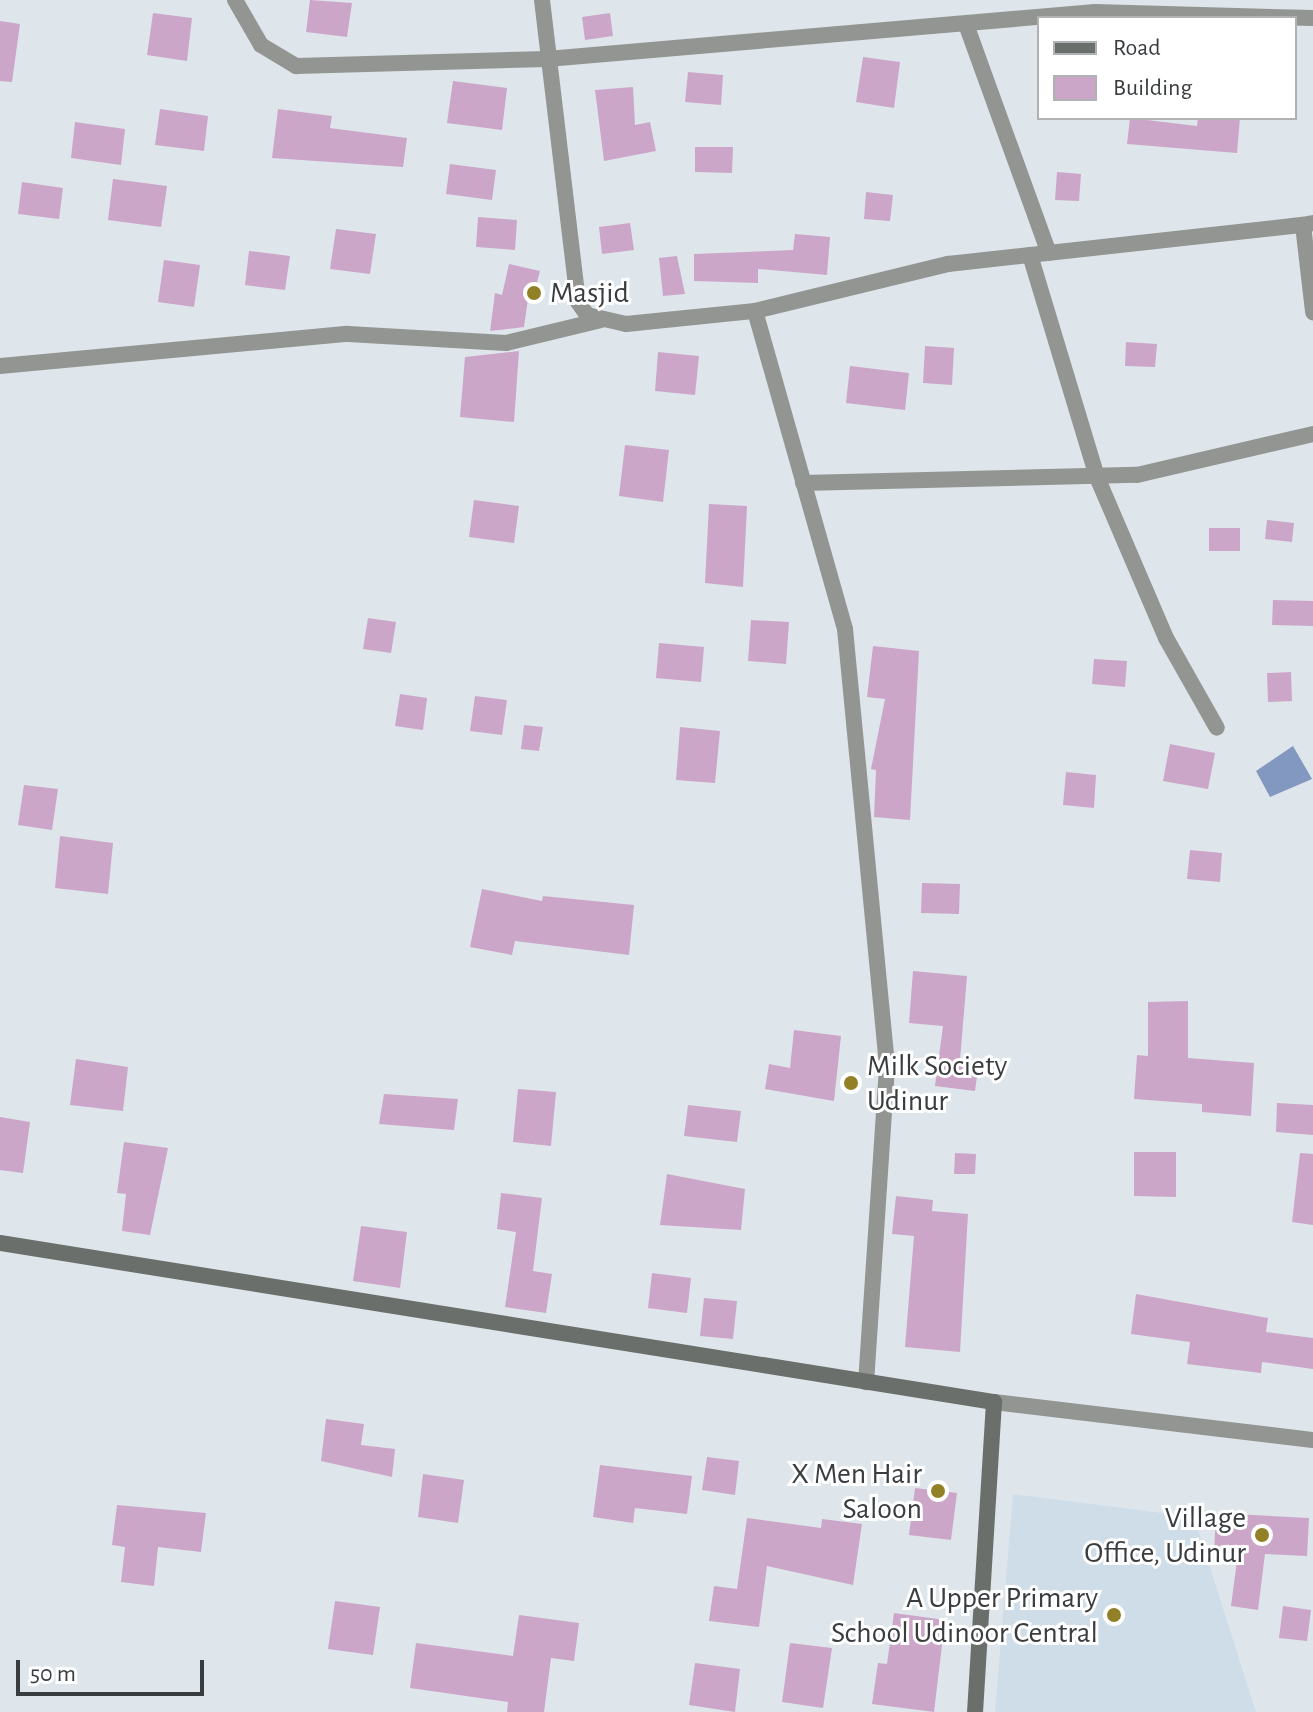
<!DOCTYPE html>
<style>
body{margin:0}
#map{position:relative;width:1313px;height:1712px;overflow:hidden;background:#dee6eb;font-family:"Alegreya Sans",sans-serif}
div>[style]{position:absolute}
.built>*{inset:0;background:#cfdde8}
.water>*{inset:0;background:#8398c1}
.building>*{inset:0;background:#cca6c9}
.street>*{height:16px;margin:-8px;padding:0 8px;transform-origin:8px;border-radius:8px;background:#929592}
.secondary>*{height:16px;margin:-8px;padding:0 8px;transform-origin:8px;border-radius:8px;background:#6b6f6b}
.dots>*{width:22px;height:22px;translate:-50% -50%;box-sizing:border-box;border:4px solid #fff;border-radius:50%}
span{translate:-50% -50%;white-space:nowrap;text-align:center;line-height:1.15;-webkit-text-stroke:6px #fff;paint-order:stroke}
.poi-label{font-size:30px;color:#3a3d3f}
.left{translate:0 -50%;text-align:left}
.right{translate:-100% -50%;text-align:right}
.legend{position:absolute;left:1037px;top:16px;width:260px;height:104px;box-sizing:border-box;background:#fff;border:2px solid #b0b1b2;margin:0;padding:10px 14px;list-style:none;font-size:24px;color:#3a3d3f}
.legend li{display:flex;align-items:center;gap:16px;height:40px}
.legend b{width:40px;border:2px solid #b0b1b2}
.scale{position:absolute;left:16px;top:1660px;width:188px;height:36px;box-sizing:border-box;border:4px solid #3a3d3f;border-top:0;padding-left:10px;font-size:24px;line-height:28px;white-space:nowrap;color:#3a3d3f;-webkit-text-stroke:6px #fff;paint-order:stroke}
</style>
<div id="map">
<div class="built">
<i style="clip-path:polygon(1013px 1494px,1194px 1517px,1256px 1712px,995px 1712px)"></i>
</div>
<div class="water">
<i style="clip-path:polygon(1293px 746px,1312px 779px,1270px 797px,1256px 771px)"></i>
</div>
<div class="building">
<i style="clip-path:polygon(310px 0,352px 3px,347px 37px,306px 32px)"></i>
<i style="clip-path:polygon(153px 13px,192px 18px,187px 61px,147px 55px)"></i>
<i style="clip-path:polygon(610px 13px,613px 36px,585px 40px,582px 17px)"></i>
<i style="clip-path:polygon(0 21px,20px 24px,12px 82px,0 81px)"></i>
<i style="clip-path:polygon(863px 57px,900px 62px,894px 108px,856px 102px)"></i>
<i style="clip-path:polygon(688px 72px,723px 75px,721px 105px,685px 102px)"></i>
<i style="clip-path:polygon(453px 81px,507px 88px,502px 130px,447px 123px)"></i>
<i style="clip-path:polygon(633px 87px,635px 125px,650px 122px,656px 151px,604px 161px,595px 90px)"></i>
<i style="clip-path:polygon(160px 109px,208px 116px,204px 151px,155px 145px)"></i>
<i style="clip-path:polygon(278px 109px,332px 116px,330px 128px,407px 138px,403px 167px,272px 158px)"></i>
<i style="clip-path:polygon(1130px 118px,1197px 126px,1198px 118px,1240px 118px,1237px 153px,1127px 144px)"></i>
<i style="clip-path:polygon(75px 122px,125px 129px,121px 165px,71px 158px)"></i>
<i style="clip-path:polygon(695px 147px,733px 147px,732px 173px,695px 172px)"></i>
<i style="clip-path:polygon(450px 164px,496px 170px,492px 200px,446px 194px)"></i>
<i style="clip-path:polygon(1057px 172px,1081px 174px,1079px 201px,1055px 200px)"></i>
<i style="clip-path:polygon(113px 179px,167px 186px,161px 227px,108px 220px)"></i>
<i style="clip-path:polygon(22px 182px,63px 188px,59px 219px,18px 214px)"></i>
<i style="clip-path:polygon(866px 192px,893px 195px,890px 221px,864px 219px)"></i>
<i style="clip-path:polygon(478px 217px,517px 220px,515px 250px,476px 247px)"></i>
<i style="clip-path:polygon(630px 223px,634px 250px,602px 254px,599px 227px)"></i>
<i style="clip-path:polygon(336px 229px,376px 234px,370px 274px,330px 269px)"></i>
<i style="clip-path:polygon(795px 234px,830px 237px,827px 275px,758px 269px,758px 283px,694px 281px,694px 254px,793px 250px)"></i>
<i style="clip-path:polygon(249px 251px,290px 256px,285px 290px,245px 285px)"></i>
<i style="clip-path:polygon(677px 256px,685px 294px,663px 296px,659px 258px)"></i>
<i style="clip-path:polygon(164px 260px,200px 265px,194px 307px,158px 302px)"></i>
<i style="clip-path:polygon(509px 264px,540px 271px,534px 293px,529px 292px,524px 327px,490px 331px,495px 293px,502px 295px)"></i>
<i style="clip-path:polygon(1126px 342px,1157px 344px,1155px 367px,1125px 366px)"></i>
<i style="clip-path:polygon(925px 346px,954px 348px,952px 385px,923px 383px)"></i>
<i style="clip-path:polygon(519px 351px,514px 422px,460px 417px,465px 357px)"></i>
<i style="clip-path:polygon(658px 352px,699px 356px,695px 395px,655px 391px)"></i>
<i style="clip-path:polygon(850px 366px,909px 373px,905px 410px,846px 403px)"></i>
<i style="clip-path:polygon(625px 445px,669px 450px,663px 502px,619px 496px)"></i>
<i style="clip-path:polygon(474px 500px,519px 506px,514px 543px,469px 537px)"></i>
<i style="clip-path:polygon(709px 504px,747px 506px,743px 587px,705px 583px)"></i>
<i style="clip-path:polygon(1267px 520px,1294px 523px,1292px 542px,1265px 539px)"></i>
<i style="clip-path:polygon(1209px 528px,1240px 528px,1240px 551px,1209px 551px)"></i>
<i style="clip-path:polygon(1273px 600px,1313px 601px,1313px 626px,1272px 625px)"></i>
<i style="clip-path:polygon(368px 618px,396px 622px,391px 653px,363px 649px)"></i>
<i style="clip-path:polygon(751px 620px,789px 622px,786px 664px,748px 661px)"></i>
<i style="clip-path:polygon(659px 643px,704px 647px,701px 682px,656px 678px)"></i>
<i style="clip-path:polygon(873px 646px,919px 651px,910px 820px,874px 817px,876px 770px,871px 769px,885px 699px,867px 697px)"></i>
<i style="clip-path:polygon(1094px 659px,1127px 661px,1125px 687px,1092px 684px)"></i>
<i style="clip-path:polygon(1291px 672px,1292px 701px,1268px 702px,1267px 673px)"></i>
<i style="clip-path:polygon(400px 694px,427px 698px,423px 730px,395px 726px)"></i>
<i style="clip-path:polygon(475px 696px,507px 700px,502px 735px,470px 731px)"></i>
<i style="clip-path:polygon(524px 725px,543px 727px,539px 751px,521px 749px)"></i>
<i style="clip-path:polygon(680px 727px,720px 731px,715px 783px,676px 780px)"></i>
<i style="clip-path:polygon(1170px 744px,1215px 753px,1208px 789px,1163px 781px)"></i>
<i style="clip-path:polygon(1066px 772px,1096px 775px,1094px 808px,1063px 805px)"></i>
<i style="clip-path:polygon(24px 785px,58px 789px,52px 830px,18px 825px)"></i>
<i style="clip-path:polygon(60px 836px,113px 843px,108px 894px,55px 888px)"></i>
<i style="clip-path:polygon(1190px 850px,1222px 853px,1220px 882px,1187px 879px)"></i>
<i style="clip-path:polygon(922px 883px,960px 884px,959px 914px,921px 913px)"></i>
<i style="clip-path:polygon(482px 889px,542px 901px,543px 896px,634px 905px,629px 955px,515px 941px,512px 955px,470px 947px)"></i>
<i style="clip-path:polygon(913px 971px,967px 976px,960px 1060px,979px 1062px,975px 1091px,935px 1086px,943px 1026px,909px 1023px)"></i>
<i style="clip-path:polygon(1188px 1001px,1188px 1058px,1254px 1063px,1251px 1116px,1202px 1112px,1202px 1104px,1134px 1099px,1137px 1055px,1148px 1056px,1148px 1002px)"></i>
<i style="clip-path:polygon(794px 1030px,841px 1036px,834px 1101px,765px 1089px,769px 1064px,790px 1068px)"></i>
<i style="clip-path:polygon(76px 1059px,128px 1067px,123px 1111px,70px 1105px)"></i>
<i style="clip-path:polygon(518px 1089px,556px 1092px,551px 1146px,513px 1142px)"></i>
<i style="clip-path:polygon(384px 1094px,458px 1099px,454px 1130px,379px 1124px)"></i>
<i style="clip-path:polygon(1277px 1103px,1313px 1105px,1313px 1135px,1276px 1132px)"></i>
<i style="clip-path:polygon(688px 1105px,741px 1111px,737px 1142px,684px 1136px)"></i>
<i style="clip-path:polygon(0 1117px,30px 1122px,23px 1173px,0 1170px)"></i>
<i style="clip-path:polygon(124px 1142px,168px 1148px,150px 1235px,122px 1231px,126px 1194px,117px 1193px)"></i>
<i style="clip-path:polygon(1134px 1152px,1176px 1152px,1176px 1197px,1134px 1196px)"></i>
<i style="clip-path:polygon(955px 1153px,976px 1154px,975px 1174px,954px 1174px)"></i>
<i style="clip-path:polygon(1300px 1153px,1313px 1154px,1313px 1225px,1292px 1222px)"></i>
<i style="clip-path:polygon(667px 1174px,745px 1189px,741px 1230px,660px 1225px)"></i>
<i style="clip-path:polygon(501px 1193px,542px 1198px,533px 1271px,552px 1274px,546px 1313px,505px 1307px,516px 1232px,497px 1229px)"></i>
<i style="clip-path:polygon(896px 1196px,933px 1200px,932px 1211px,968px 1214px,960px 1352px,905px 1347px,914px 1236px,892px 1234px)"></i>
<i style="clip-path:polygon(361px 1226px,407px 1232px,400px 1288px,353px 1281px)"></i>
<i style="clip-path:polygon(652px 1273px,691px 1278px,687px 1313px,648px 1308px)"></i>
<i style="clip-path:polygon(1136px 1294px,1268px 1318px,1266px 1332px,1313px 1338px,1313px 1369px,1262px 1362px,1261px 1373px,1187px 1364px,1190px 1342px,1131px 1334px)"></i>
<i style="clip-path:polygon(704px 1298px,737px 1301px,733px 1339px,700px 1336px)"></i>
<i style="clip-path:polygon(326px 1419px,364px 1424px,361px 1445px,395px 1449px,392px 1477px,321px 1461px)"></i>
<i style="clip-path:polygon(707px 1457px,739px 1461px,735px 1495px,702px 1490px)"></i>
<i style="clip-path:polygon(600px 1465px,692px 1476px,687px 1514px,635px 1508px,633px 1523px,593px 1517px)"></i>
<i style="clip-path:polygon(423px 1474px,464px 1480px,458px 1523px,418px 1517px)"></i>
<i style="clip-path:polygon(915px 1488px,957px 1493px,951px 1540px,909px 1535px)"></i>
<i style="clip-path:polygon(117px 1505px,206px 1513px,201px 1552px,158px 1547px,154px 1586px,121px 1582px,125px 1547px,112px 1545px)"></i>
<i style="clip-path:polygon(1216px 1513px,1309px 1518px,1307px 1556px,1265px 1554px,1258px 1610px,1231px 1606px,1238px 1553px,1214px 1552px)"></i>
<i style="clip-path:polygon(747px 1518px,821px 1528px,822px 1519px,862px 1524px,853px 1585px,767px 1566px,759px 1627px,709px 1621px,714px 1586px,737px 1589px)"></i>
<i style="clip-path:polygon(335px 1601px,380px 1607px,373px 1655px,328px 1649px)"></i>
<i style="clip-path:polygon(1283px 1606px,1311px 1610px,1307px 1641px,1279px 1638px)"></i>
<i style="clip-path:polygon(894px 1613px,945px 1620px,934px 1712px,872px 1704px,878px 1663px,887px 1664px)"></i>
<i style="clip-path:polygon(519px 1615px,579px 1623px,574px 1661px,551px 1658px,544px 1712px,507px 1712px,508px 1702px,410px 1688px,416px 1643px,513px 1656px)"></i>
<i style="clip-path:polygon(790px 1643px,832px 1648px,823px 1708px,782px 1702px)"></i>
<i style="clip-path:polygon(695px 1663px,740px 1669px,735px 1712px,689px 1705px)"></i>
</div>
<div class="street">
<i style="left:235px;top:0;width:52px;rotate:60deg"></i>
<i style="left:261px;top:45px;width:41px;rotate:31deg"></i>
<i style="left:296px;top:66px;width:251px;rotate:-1.6deg"></i>
<i style="left:547px;top:59px;width:550px;rotate:-4.9deg"></i>
<i style="left:1095px;top:12px;width:218px;rotate:1.6deg"></i>
<i style="left:542px;top:0;width:304px;rotate:83.2deg"></i>
<i style="left:578px;top:302px;width:16px;rotate:55deg"></i>
<i style="left:587px;top:315px;width:40px;rotate:13deg"></i>
<i style="left:626px;top:324px;width:130px;rotate:-5.8deg"></i>
<i style="left:755px;top:311px;width:330px;rotate:74.2deg"></i>
<i style="left:845px;top:629px;width:440px;rotate:84.5deg"></i>
<i style="left:887px;top:1067px;width:316px;rotate:93.8deg"></i>
<i style="left:967px;top:27px;width:240px;rotate:70.1deg"></i>
<i style="left:1313px;top:223px;width:10px;rotate:169deg"></i>
<i style="left:1303px;top:225px;width:88px;rotate:83.4deg"></i>
<i style="left:1030px;top:255px;width:232px;rotate:73.2deg"></i>
<i style="left:1097px;top:477px;width:175px;rotate:66.8deg"></i>
<i style="left:1166px;top:638px;width:103px;rotate:60.5deg"></i>
<i style="left:755px;top:311px;width:199px;rotate:-13.7deg"></i>
<i style="left:948px;top:264px;width:357px;rotate:-6.3deg"></i>
<i style="left:0;top:366px;width:349px;rotate:-5.3deg"></i>
<i style="left:348px;top:334px;width:158px;rotate:3.3deg"></i>
<i style="left:506px;top:343px;width:98px;rotate:-13.6deg"></i>
<i style="left:803px;top:483px;width:334px;rotate:-1.4deg"></i>
<i style="left:1137px;top:475px;width:181px;rotate:-13.1deg"></i>
<i style="left:994px;top:1402px;width:321px;rotate:6.8deg"></i>
</div>
<div class="secondary">
<i style="left:0;top:1243px;width:1007px;rotate:9.09deg"></i>
<i style="left:994px;top:1402px;width:311px;rotate:93.5deg"></i>
</div>
<div class="dots">
<i style="left:534px;top:293px;background:#928027"></i>
<i style="left:851px;top:1083px;background:#928027"></i>
<i style="left:938px;top:1491px;background:#928027"></i>
<i style="left:1262px;top:1535px;background:#928027"></i>
<i style="left:1114px;top:1615px;background:#928027"></i>
</div>
<div class="poi-label">
<span class="left" style="left:550px;top:293px">Masjid</span>
<span class="left" style="left:867px;top:1083px">Milk Society<br>Udinur</span>
<span class="right" style="left:922px;top:1491px">X Men Hair<br>Saloon</span>
<span class="right" style="left:1246px;top:1535px">Village<br>Office, Udinur</span>
<span class="right" style="left:1098px;top:1615px">A Upper Primary<br>School Udinoor Central</span>
</div>
<ul class="legend">
<li><b style="height:10px;background:#6b6f6b"></b>Road</li>
<li><b style="height:22px;background:#cca6c9"></b>Building</li>
</ul>
<div class="scale">50 m</div>
</div>
